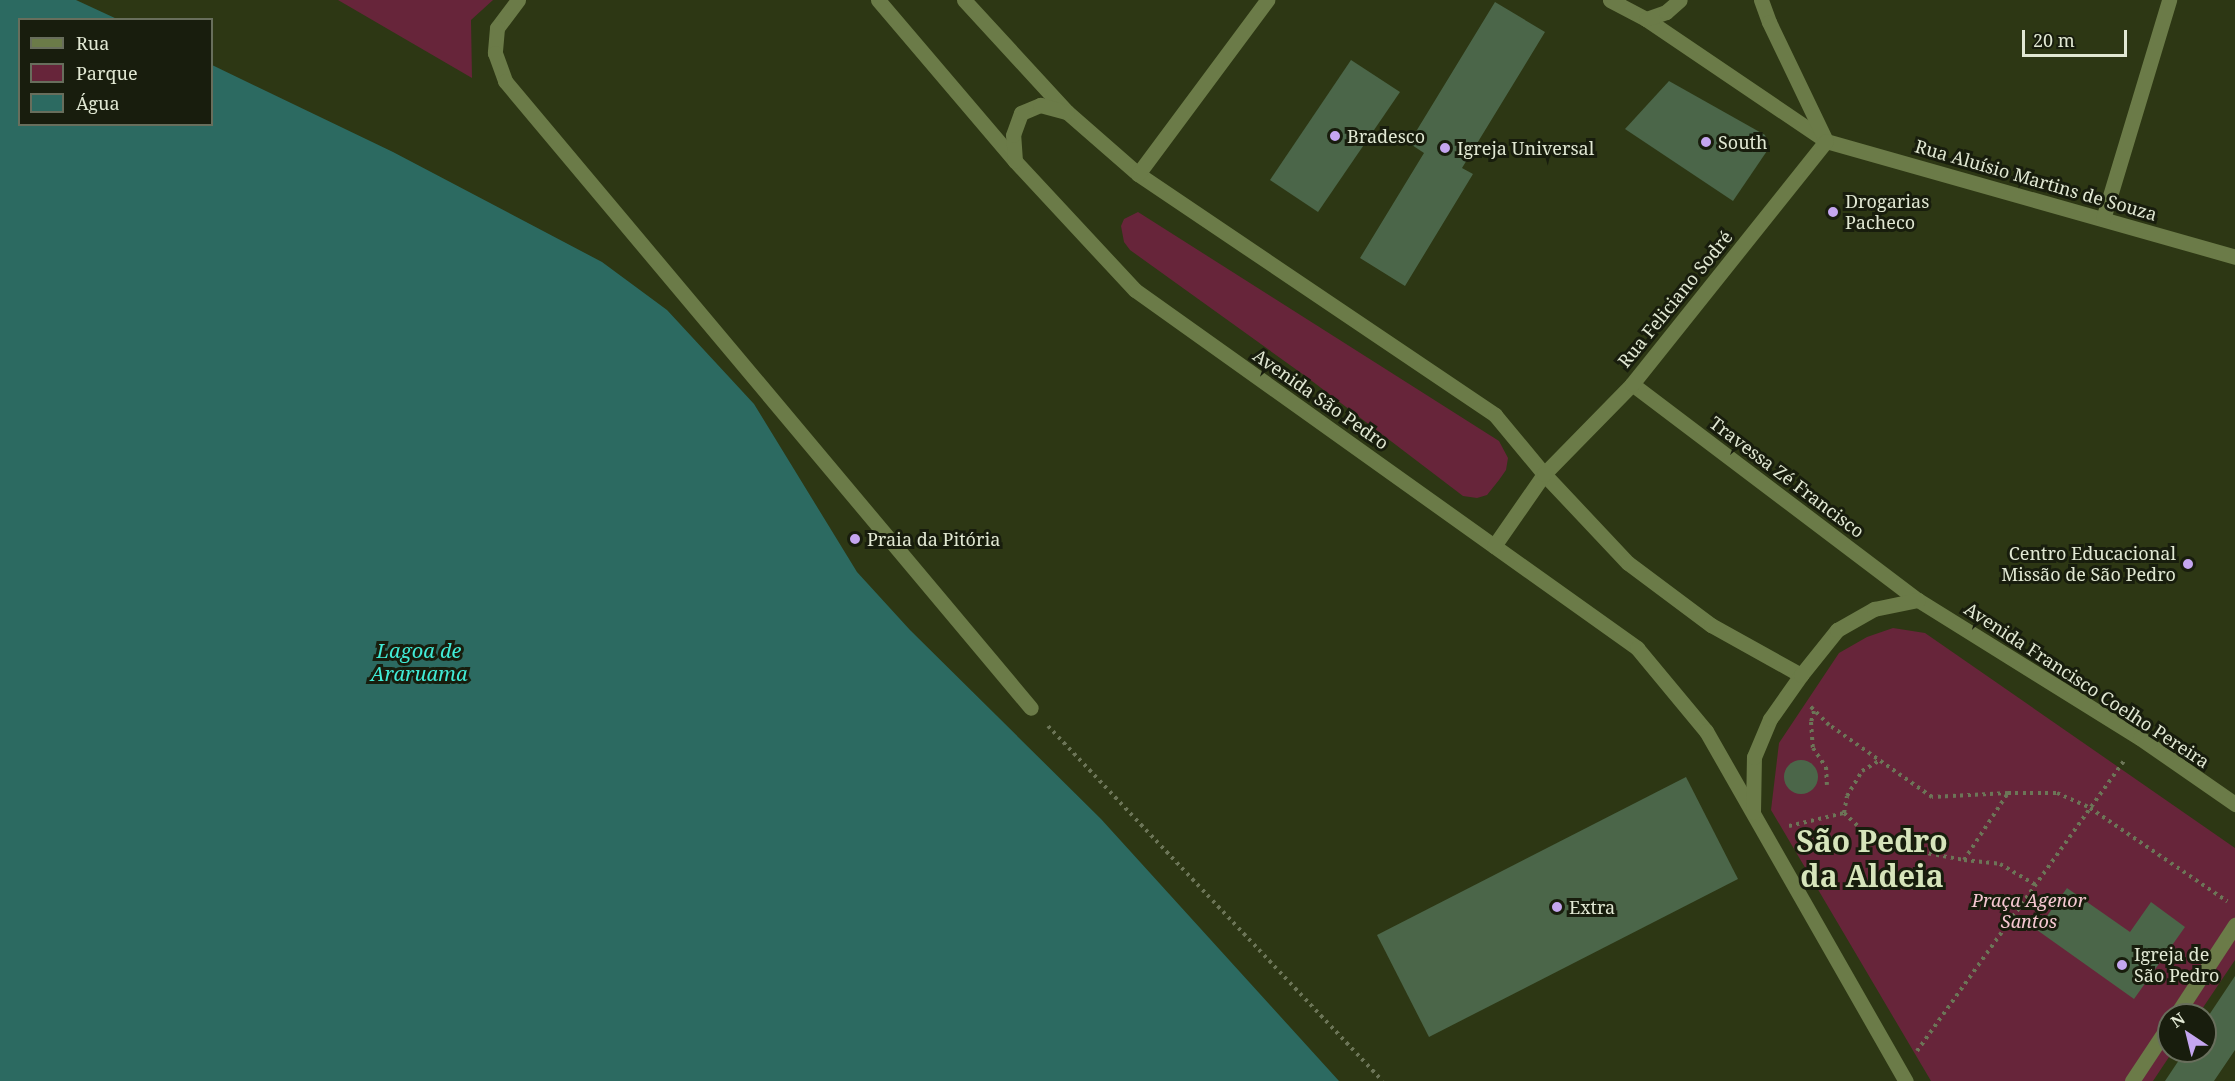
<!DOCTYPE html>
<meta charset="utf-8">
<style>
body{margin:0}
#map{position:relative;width:2235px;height:1081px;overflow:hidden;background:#2d3714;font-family:"Noto Serif",serif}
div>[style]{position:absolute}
.green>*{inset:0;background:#67253a}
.water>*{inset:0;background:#2c6a61}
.building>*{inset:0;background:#4b6649}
.round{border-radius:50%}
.path>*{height:4px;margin-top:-2px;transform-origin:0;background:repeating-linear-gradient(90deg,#6c7557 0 3px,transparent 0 7.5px)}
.minor>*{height:15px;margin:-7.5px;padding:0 7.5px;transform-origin:7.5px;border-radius:7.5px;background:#6b7b48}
.dots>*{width:16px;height:16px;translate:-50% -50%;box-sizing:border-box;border:3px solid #181d0d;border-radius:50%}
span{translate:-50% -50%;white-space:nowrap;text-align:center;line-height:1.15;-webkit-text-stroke:6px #181d0d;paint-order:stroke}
.poi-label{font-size:18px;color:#e1e8d3}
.left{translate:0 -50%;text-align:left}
.right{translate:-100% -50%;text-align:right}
.street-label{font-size:18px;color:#e1e8d3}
.park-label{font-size:18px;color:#f6c7d1;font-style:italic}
.water-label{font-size:20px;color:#41ecd7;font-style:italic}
.town-label{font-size:30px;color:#d6e4bb;font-weight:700}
.legend{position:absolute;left:18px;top:18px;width:195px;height:108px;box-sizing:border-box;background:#181d0d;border:2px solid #686e5c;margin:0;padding:8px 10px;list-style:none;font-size:18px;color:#e1e8d3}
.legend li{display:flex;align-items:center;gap:12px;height:30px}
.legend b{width:30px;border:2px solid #686e5c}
.north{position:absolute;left:2157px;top:1003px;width:60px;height:60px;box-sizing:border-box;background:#181d0d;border:2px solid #686e5c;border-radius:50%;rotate:325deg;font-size:16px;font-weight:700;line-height:24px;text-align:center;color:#e1e8d3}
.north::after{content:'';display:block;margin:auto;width:21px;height:27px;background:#c5a6f0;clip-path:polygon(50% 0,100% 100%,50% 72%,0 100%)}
.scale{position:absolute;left:2022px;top:30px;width:105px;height:27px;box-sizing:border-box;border:3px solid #e1e8d3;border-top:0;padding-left:8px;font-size:18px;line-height:21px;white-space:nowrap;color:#e1e8d3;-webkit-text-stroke:4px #181d0d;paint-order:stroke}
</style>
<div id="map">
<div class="green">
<i style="clip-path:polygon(338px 0,493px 0,471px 20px,472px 78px)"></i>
<i style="clip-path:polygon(1138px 212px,1499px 441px,1508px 458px,1506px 470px,1499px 480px,1487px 495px,1477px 498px,1463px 496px,1308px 378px,1130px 250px,1124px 242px,1121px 226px,1124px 219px)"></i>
<i style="clip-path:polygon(1893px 628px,1925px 633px,2235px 848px,2235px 960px,2198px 1015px,2169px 1015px,2169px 1051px,2173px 1051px,2153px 1081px,1931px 1081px,1771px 810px,1779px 743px,1839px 653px,1867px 637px)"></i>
</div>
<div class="water">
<i style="clip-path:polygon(0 0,76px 0,117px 19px,20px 20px,20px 124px,212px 124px,212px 65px,393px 152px,602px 262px,667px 310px,754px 404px,857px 572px,910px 630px,1101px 819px,1339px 1081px,0 1081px)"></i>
</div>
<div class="building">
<i style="clip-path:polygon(1495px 2px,1545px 32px,1462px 168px,1473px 174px,1405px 286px,1360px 258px,1424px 153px,1409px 143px)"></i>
<i style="clip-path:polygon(1351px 60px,1400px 92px,1318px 212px,1270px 180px)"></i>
<i style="clip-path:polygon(1669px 81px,1765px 135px,1769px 148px,1733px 201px,1625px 129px)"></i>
<i class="round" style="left:1784px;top:760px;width:34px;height:34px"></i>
<i style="clip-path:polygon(1686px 777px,1738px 879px,1429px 1037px,1377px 935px)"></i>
<i style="clip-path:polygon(2067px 888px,2130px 932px,2151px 902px,2185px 927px,2134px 999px,2037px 930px)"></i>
<i style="clip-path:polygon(2235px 976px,2235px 1050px,2214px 1081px,2165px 1081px,2185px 1051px,2205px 1051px,2205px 1021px)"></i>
</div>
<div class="path">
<i style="left:1814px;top:711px;width:11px;rotate:105deg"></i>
<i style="left:1811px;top:722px;width:26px;rotate:86deg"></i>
<i style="left:1813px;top:748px;width:23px;rotate:56deg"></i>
<i style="left:1826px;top:767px;width:18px;rotate:87deg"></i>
<i style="left:1048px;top:726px;width:488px;rotate:46.7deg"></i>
<i style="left:2008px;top:793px;width:49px"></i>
<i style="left:2057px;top:793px;width:36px;rotate:24deg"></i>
<i style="left:2090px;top:808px;width:166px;rotate:34.2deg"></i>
<i style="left:1844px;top:813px;width:17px;rotate:-80deg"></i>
<i style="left:1847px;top:796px;width:29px;rotate:-59deg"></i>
<i style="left:1862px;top:771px;width:21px;rotate:-31deg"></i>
<i style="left:1789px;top:826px;width:57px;rotate:-13.3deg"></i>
<i style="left:1844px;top:813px;width:45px;rotate:43.2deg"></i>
<i style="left:1877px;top:844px;width:88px;rotate:10.4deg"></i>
<i style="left:1964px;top:860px;width:80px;rotate:-56.7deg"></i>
<i style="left:2008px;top:793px;width:76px;rotate:177deg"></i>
<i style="left:1932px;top:797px;width:126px;rotate:-145deg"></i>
<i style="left:1829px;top:725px;width:27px;rotate:-135deg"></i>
<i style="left:1964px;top:860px;width:36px;rotate:6deg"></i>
<i style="left:2000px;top:864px;width:42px;rotate:30.3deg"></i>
<i style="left:1917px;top:1051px;width:359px;rotate:-54.5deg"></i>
</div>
<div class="minor">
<i style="left:518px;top:0;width:35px;rotate:127deg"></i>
<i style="left:497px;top:28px;width:25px;rotate:95deg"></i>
<i style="left:495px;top:53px;width:30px;rotate:70deg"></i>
<i style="left:505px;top:81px;width:818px;rotate:50.01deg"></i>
<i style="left:878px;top:0;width:211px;rotate:49.6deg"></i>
<i style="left:1015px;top:161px;width:176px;rotate:47.1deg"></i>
<i style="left:1135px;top:290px;width:617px;rotate:35.49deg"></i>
<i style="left:1637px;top:648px;width:108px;rotate:50.3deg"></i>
<i style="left:1706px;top:731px;width:403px;rotate:60.3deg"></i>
<i style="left:964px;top:0;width:152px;rotate:47.4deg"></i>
<i style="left:1067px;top:112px;width:94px;rotate:41.1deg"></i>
<i style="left:1138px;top:174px;width:431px;rotate:34deg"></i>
<i style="left:1495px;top:415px;width:77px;rotate:50.3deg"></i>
<i style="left:1544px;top:474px;width:122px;rotate:46.7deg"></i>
<i style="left:1628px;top:563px;width:104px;rotate:36.8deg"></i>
<i style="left:1711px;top:625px;width:103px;rotate:29.1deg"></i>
<i style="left:1610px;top:0;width:41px;rotate:27.8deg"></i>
<i style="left:1646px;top:19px;width:217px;rotate:34.1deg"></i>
<i style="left:1826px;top:141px;width:425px;rotate:15.8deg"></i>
<i style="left:1761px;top:0;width:23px;rotate:70deg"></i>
<i style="left:1769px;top:22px;width:132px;rotate:64.4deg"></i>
<i style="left:1646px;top:19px;width:21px;rotate:-19deg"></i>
<i style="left:1666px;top:12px;width:18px;rotate:-41deg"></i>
<i style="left:1015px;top:161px;width:26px;rotate:-94deg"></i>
<i style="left:1013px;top:135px;width:23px;rotate:-70deg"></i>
<i style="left:1021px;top:113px;width:21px;rotate:-23deg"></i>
<i style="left:1040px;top:105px;width:28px;rotate:15deg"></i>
<i style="left:1138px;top:174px;width:217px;rotate:-53.4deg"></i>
<i style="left:2103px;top:219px;width:229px;rotate:-73.2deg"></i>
<i style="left:1632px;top:384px;width:358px;rotate:37.1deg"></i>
<i style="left:1918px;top:600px;width:261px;rotate:31.9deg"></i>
<i style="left:2140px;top:738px;width:116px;rotate:34.8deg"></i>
<i style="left:1494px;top:546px;width:88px;rotate:-55.2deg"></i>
<i style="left:1544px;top:474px;width:126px;rotate:-45.6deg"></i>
<i style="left:1632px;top:384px;width:311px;rotate:-51.4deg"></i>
<i style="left:1753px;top:812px;width:55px;rotate:-89deg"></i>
<i style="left:1754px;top:757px;width:41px;rotate:-67.2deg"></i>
<i style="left:1770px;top:719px;width:54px;rotate:-54.8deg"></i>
<i style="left:1801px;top:675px;width:58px;rotate:-51.3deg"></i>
<i style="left:1837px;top:630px;width:43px;rotate:-29.6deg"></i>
<i style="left:1874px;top:609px;width:45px;rotate:-11.6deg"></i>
<i style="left:2176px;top:1015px;width:108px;rotate:-56.8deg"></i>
<i style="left:2132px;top:1081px;width:67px;rotate:-56.5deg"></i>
</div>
<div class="dots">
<i style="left:1335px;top:136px;background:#c5a6f0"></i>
<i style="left:1706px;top:142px;background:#c5a6f0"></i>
<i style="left:1445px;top:148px;background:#c5a6f0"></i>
<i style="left:1833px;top:212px;background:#c5a6f0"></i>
<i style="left:855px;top:539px;background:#c5a6f0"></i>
<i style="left:2188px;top:564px;background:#c5a6f0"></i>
<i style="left:1557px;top:907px;background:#c5a6f0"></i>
<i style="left:2122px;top:965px;background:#c5a6f0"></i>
</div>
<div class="poi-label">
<span class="left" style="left:1347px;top:136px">Bradesco</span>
<span class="left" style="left:1718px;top:142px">South</span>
<span class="left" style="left:1457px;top:148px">Igreja Universal</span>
<span class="left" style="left:1845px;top:212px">Drogarias<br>Pacheco</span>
<span class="left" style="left:867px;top:539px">Praia da Pitória</span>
<span class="right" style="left:2176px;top:564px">Centro Educacional<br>Missão de São Pedro</span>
<span class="left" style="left:1569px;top:907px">Extra</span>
<span class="left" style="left:2134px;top:965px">Igreja de<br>São Pedro</span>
</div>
<div class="street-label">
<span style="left:2036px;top:180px;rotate:16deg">Rua Aluísio Martins de Souza</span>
<span style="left:1675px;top:299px;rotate:-51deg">Rua Feliciano Sodré</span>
<span style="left:1321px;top:399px;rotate:35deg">Avenida São Pedro</span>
<span style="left:1787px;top:477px;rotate:37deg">Travessa Zé Francisco</span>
<span style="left:2087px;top:685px;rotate:33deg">Avenida Francisco Coelho Pereira</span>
</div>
<div class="park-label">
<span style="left:2029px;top:911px">Praça Agenor<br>Santos</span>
</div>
<div class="water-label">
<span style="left:419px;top:662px">Lagoa de<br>Araruama</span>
</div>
<div class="town-label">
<span style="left:1872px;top:858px">São Pedro<br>da Aldeia</span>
</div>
<ul class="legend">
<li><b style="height:8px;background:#6b7b48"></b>Rua</li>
<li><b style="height:16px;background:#67253a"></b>Parque</li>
<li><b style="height:16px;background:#2c6a61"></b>Água</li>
</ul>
<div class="north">N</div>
<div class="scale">20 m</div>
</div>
